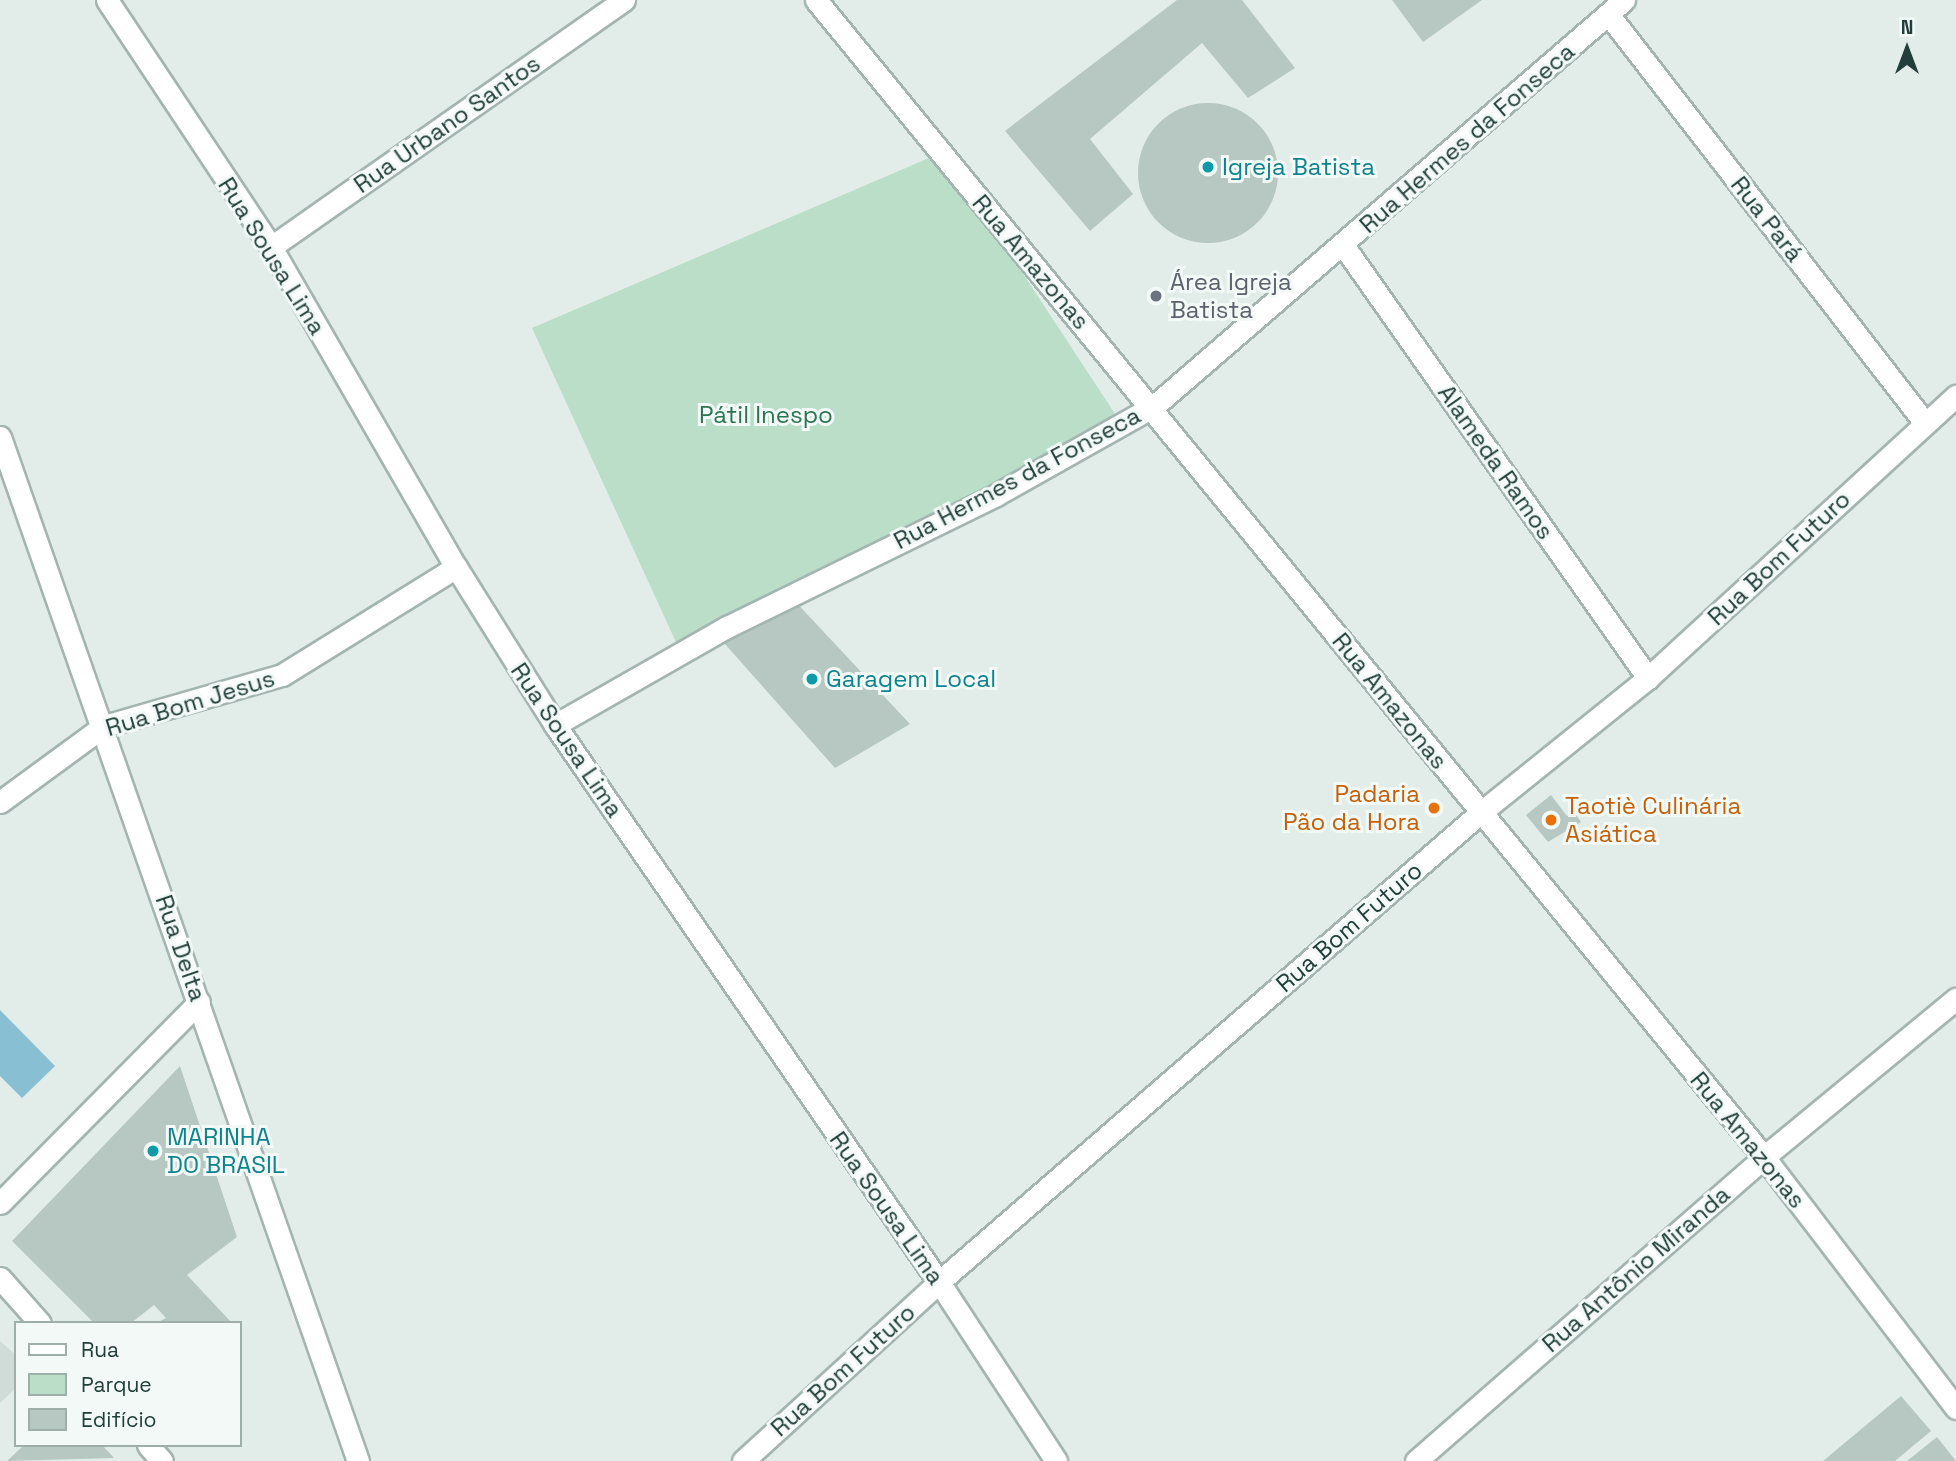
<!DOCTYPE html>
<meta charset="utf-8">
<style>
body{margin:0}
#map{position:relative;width:1956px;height:1461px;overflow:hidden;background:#e2ede9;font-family:"Space Grotesk",sans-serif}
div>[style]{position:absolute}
.built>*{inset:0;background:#d0dcd8}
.green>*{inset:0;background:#badec8}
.water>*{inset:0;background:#88bfd3}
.building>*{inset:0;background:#b7c7c2}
.round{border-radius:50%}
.roads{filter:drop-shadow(2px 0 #a4b5b1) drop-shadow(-2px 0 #a4b5b1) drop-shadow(0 2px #a4b5b1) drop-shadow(0 -2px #a4b5b1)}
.street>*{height:21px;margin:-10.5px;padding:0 10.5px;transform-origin:10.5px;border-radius:10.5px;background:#fff}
.secondary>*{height:21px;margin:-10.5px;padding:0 10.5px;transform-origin:10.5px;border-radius:10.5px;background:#fff}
.dots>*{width:19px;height:19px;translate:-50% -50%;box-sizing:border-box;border:4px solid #f2f9f6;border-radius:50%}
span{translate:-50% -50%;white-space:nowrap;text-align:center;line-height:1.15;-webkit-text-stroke:6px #f2f9f6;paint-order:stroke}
.street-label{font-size:24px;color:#213e3a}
.culture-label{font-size:24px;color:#0d838f}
.left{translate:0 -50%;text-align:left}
.worship-label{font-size:24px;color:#5b616d}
.park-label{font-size:24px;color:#2a7650}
.food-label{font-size:24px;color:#c56008}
.right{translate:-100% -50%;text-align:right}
.legend{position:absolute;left:14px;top:1321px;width:228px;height:126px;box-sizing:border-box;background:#f2f9f6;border:2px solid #9eaeab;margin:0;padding:9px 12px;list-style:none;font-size:21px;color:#213e3a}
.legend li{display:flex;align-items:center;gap:14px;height:35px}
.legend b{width:35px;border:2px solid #9eaeab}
.north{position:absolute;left:1872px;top:14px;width:70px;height:70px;-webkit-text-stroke:5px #f2f9f6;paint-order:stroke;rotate:0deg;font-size:19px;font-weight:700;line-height:28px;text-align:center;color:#213e3a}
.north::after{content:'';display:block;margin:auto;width:24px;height:32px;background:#213e3a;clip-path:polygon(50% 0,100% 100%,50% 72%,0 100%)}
</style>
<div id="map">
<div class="built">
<i style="clip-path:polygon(0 1341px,16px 1355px,16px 1388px,0 1403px)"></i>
</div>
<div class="green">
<i style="clip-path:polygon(943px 152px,1123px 426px,681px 653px,532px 328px)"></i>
</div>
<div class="water">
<i style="clip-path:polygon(0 1010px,55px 1066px,22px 1098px,0 1076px)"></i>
</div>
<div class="building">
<i style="clip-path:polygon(1177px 0,1242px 0,1295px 68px,1248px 98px,1202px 43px,1090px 139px,1133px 194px,1090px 231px,1005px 131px)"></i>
<i style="clip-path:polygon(1392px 0,1482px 0,1423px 42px)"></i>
<i class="round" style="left:1138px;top:103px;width:140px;height:140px"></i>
<i style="clip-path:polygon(791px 597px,910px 724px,835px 768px,717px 635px)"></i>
<i style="clip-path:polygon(1551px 795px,1567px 816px,1574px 812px,1581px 822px,1548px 842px,1526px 815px)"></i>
<i style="clip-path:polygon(180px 1066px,237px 1237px,187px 1275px,232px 1323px,156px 1323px,166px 1318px,154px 1305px,131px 1323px,94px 1323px,12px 1241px)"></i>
<i style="clip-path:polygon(1901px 1396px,1931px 1431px,1895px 1461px,1823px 1461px)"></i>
<i style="clip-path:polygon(1937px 1437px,1956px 1461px,1907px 1461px)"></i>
<i style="clip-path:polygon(24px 1445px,102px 1445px,114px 1458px,7px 1461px)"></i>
</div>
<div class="roads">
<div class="street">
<i style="left:1608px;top:14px;width:517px;rotate:52.22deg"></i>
<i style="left:1343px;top:245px;width:530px;rotate:54.84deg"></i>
<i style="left:271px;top:247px;width:431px;rotate:-35deg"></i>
<i style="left:0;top:437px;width:1085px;rotate:70.73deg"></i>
<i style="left:555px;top:725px;width:198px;rotate:-29.7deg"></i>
<i style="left:727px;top:627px;width:300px;rotate:-26.1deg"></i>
<i style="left:996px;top:495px;width:181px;rotate:-29.4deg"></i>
<i style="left:1154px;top:406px;width:621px;rotate:-40.82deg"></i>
<i style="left:0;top:802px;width:129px;rotate:-36.2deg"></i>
<i style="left:104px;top:726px;width:185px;rotate:-16deg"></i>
<i style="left:282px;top:675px;width:205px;rotate:-31.8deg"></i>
<i style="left:0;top:1203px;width:283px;rotate:-45.3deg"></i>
<i style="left:743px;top:1461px;width:265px;rotate:-42.4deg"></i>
<i style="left:939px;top:1282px;width:716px;rotate:-40.92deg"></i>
<i style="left:1480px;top:813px;width:216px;rotate:-38.8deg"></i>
<i style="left:1648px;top:678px;width:418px;rotate:-42.5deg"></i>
<i style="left:1416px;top:1461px;width:462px;rotate:-41.1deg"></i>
<i style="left:1764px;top:1157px;width:249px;rotate:-39.5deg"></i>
</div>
<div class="secondary">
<i style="left:107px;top:0;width:296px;rotate:56.4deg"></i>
<i style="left:271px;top:247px;width:370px;rotate:60deg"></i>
<i style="left:456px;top:567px;width:186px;rotate:57.9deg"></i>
<i style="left:555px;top:725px;width:677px;rotate:55.42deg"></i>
<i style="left:939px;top:1282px;width:214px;rotate:56.8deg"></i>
<i style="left:816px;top:0;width:1496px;rotate:50.67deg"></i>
<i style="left:1764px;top:1157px;width:316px;rotate:52.6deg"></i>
<i style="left:0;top:1278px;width:60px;rotate:48.4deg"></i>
<i style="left:148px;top:1445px;width:21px;rotate:49deg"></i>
</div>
</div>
<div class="dots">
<i style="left:1208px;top:167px;background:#0f9aa8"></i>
<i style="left:1156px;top:296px;background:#6b7280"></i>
<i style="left:812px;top:679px;background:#0f9aa8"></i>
<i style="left:1434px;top:808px;background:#e8710a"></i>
<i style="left:1551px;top:820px;background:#e8710a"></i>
<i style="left:153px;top:1151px;background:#0f9aa8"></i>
</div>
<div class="street-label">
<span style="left:447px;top:124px;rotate:-35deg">Rua Urbano Santos</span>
<span style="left:1467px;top:138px;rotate:-41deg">Rua Hermes da Fonseca</span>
<span style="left:1767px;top:219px;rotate:52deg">Rua Pará</span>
<span style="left:272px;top:256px;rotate:58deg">Rua Sousa Lima</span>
<span style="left:1031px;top:262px;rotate:50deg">Rua Amazonas</span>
<span style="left:1496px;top:462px;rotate:55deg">Alameda Ramos</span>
<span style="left:1017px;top:478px;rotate:-28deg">Rua Hermes da Fonseca</span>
<span style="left:1779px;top:558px;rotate:-43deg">Rua Bom Futuro</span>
<span style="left:1390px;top:701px;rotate:51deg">Rua Amazonas</span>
<span style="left:190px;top:703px;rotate:-17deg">Rua Bom Jesus</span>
<span style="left:567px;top:740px;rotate:56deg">Rua Sousa Lima</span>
<span style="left:1349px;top:927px;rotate:-41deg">Rua Bom Futuro</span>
<span style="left:181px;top:948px;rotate:71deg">Rua Delta</span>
<span style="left:1748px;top:1140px;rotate:51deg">Rua Amazonas</span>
<span style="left:887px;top:1208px;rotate:55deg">Rua Sousa Lima</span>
<span style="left:1636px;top:1269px;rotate:-41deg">Rua Antônio Miranda</span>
<span style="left:843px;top:1370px;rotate:-42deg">Rua Bom Futuro</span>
</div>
<div class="culture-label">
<span class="left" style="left:1222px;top:167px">Igreja Batista</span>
<span class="left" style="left:826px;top:679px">Garagem Local</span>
<span class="left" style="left:167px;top:1151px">MARINHA<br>DO BRASIL</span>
</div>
<div class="worship-label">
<span class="left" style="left:1170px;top:296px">Área Igreja<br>Batista</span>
</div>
<div class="park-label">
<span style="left:766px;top:415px">Pátil Inespo</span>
</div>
<div class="food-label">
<span class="right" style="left:1420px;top:808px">Padaria<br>Pão da Hora</span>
<span class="left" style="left:1565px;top:820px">Taotiè Culinária<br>Asiática</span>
</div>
<ul class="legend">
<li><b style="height:9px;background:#fff"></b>Rua</li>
<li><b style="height:19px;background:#badec8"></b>Parque</li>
<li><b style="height:19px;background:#b7c7c2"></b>Edifício</li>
</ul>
<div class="north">N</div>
</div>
